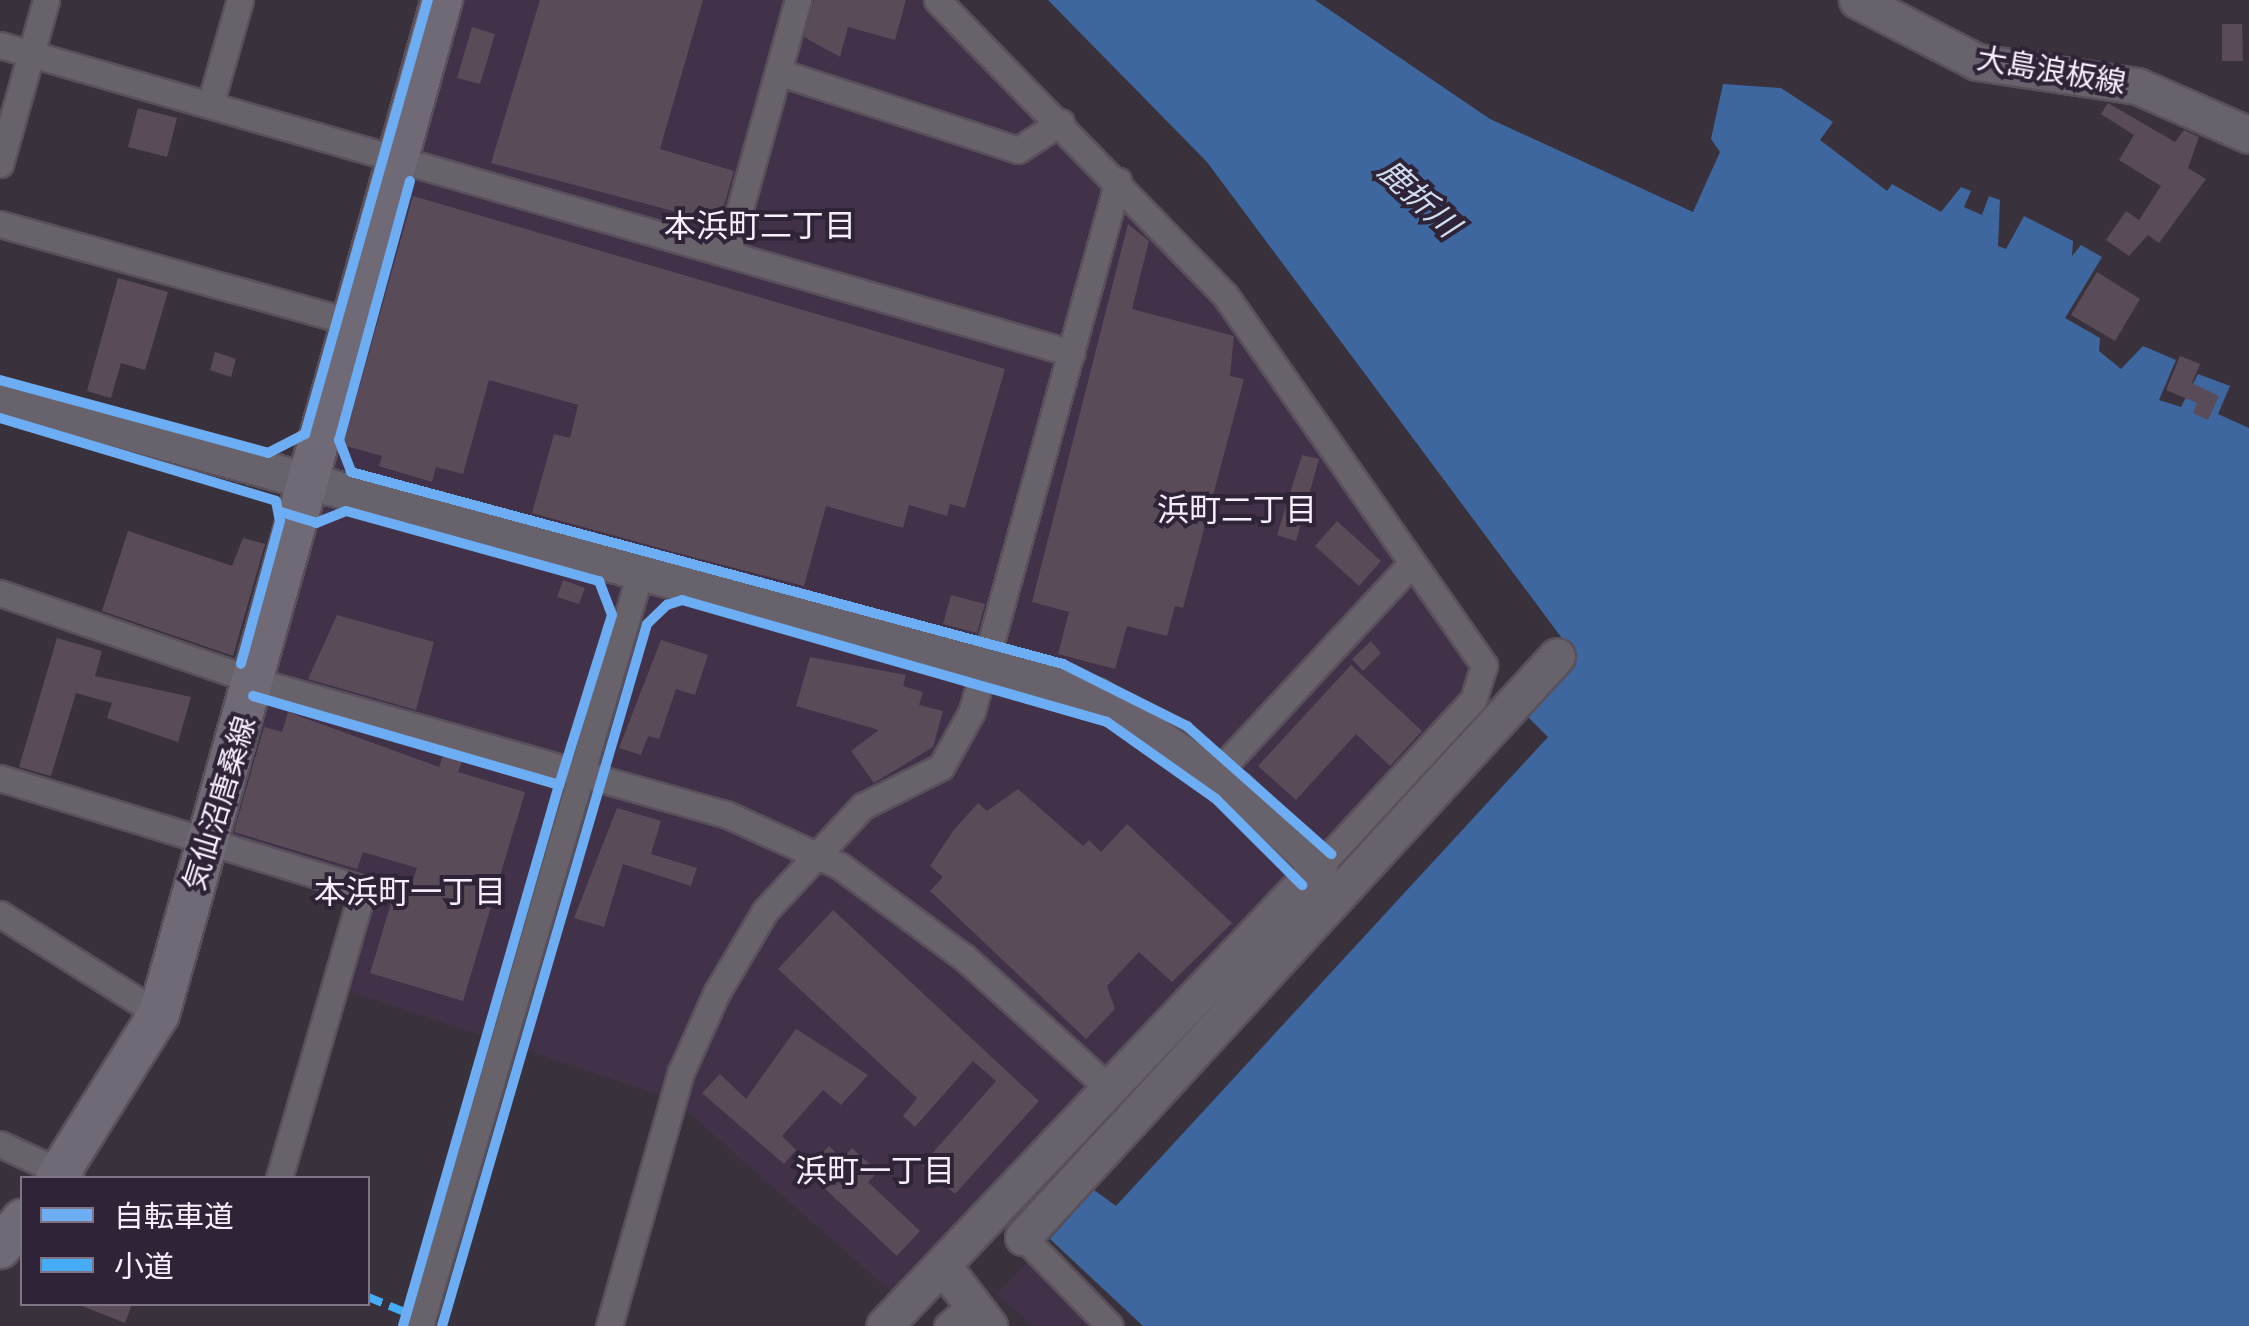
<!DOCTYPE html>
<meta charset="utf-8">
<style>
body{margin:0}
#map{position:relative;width:2249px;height:1326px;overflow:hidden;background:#39323c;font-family:"Source Sans 3","Noto Sans JP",sans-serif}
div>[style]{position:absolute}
.built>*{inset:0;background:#413249}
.water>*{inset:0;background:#3e679f}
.building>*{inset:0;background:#5a4b59}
.roads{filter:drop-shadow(2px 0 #58515b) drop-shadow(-2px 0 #58515b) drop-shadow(0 2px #58515b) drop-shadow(0 -2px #58515b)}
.street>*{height:25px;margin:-12.5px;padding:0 12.5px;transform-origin:12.5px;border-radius:12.5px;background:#68626b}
.secondary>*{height:35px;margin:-17.5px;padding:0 17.5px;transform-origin:17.5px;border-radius:17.5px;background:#67626c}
.primary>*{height:40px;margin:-20px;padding:0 20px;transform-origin:20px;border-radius:20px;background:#6f6a76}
.quiet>*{height:8px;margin-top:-4px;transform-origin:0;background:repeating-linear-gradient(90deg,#46acf6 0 15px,transparent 0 23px)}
.cycleway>*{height:10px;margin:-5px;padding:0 5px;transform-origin:5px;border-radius:5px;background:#6dadf4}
span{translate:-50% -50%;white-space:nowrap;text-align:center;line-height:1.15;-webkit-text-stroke:8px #2f2337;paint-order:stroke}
.street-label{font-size:30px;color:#f7effc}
.water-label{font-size:32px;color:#cfdced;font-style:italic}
.neighbourhood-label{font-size:32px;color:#f7effc}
.legend{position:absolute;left:20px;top:1176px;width:350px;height:130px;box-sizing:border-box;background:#2f2337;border:2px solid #7f7586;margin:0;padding:12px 18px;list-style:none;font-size:30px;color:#f7effc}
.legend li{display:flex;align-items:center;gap:20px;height:50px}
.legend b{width:50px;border:2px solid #7f7586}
</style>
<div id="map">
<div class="built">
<i style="clip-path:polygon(440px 0,956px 0,1158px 224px,1484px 665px,1473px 700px,903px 1302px,673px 1099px,335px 986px,363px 889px,209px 842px)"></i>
<i style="clip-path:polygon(1040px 1248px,1125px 1326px,1032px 1326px,997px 1294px)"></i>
</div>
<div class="water">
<i style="clip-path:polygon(1048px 0,1315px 0,1490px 119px,1693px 212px,1720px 152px,1711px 139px,1723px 84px,1781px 88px,1833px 122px,1820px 140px,1887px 191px,1892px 184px,1941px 212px,1961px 187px,1971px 191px,1964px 207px,1982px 215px,1989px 196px,2000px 200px,1998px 246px,2006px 249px,2024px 216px,2073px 241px,2072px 256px,2081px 245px,2102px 257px,2065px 318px,2100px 338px,2099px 351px,2121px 369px,2143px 346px,2176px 360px,2159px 400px,2181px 407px,2198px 374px,2230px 386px,2218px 414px,2249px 428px,2249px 1326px,1143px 1326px,1050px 1239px,1094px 1190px,1116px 1206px,1548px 737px,1525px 714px,1576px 657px,1207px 162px)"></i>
</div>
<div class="building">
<i style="clip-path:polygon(540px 0,703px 0,660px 149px,734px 171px,719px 223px,491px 163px)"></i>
<i style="clip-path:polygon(814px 0,906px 0,895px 40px,848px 27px,840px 57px,804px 37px)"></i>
<i style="clip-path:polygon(2222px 24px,2242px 24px,2243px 61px,2222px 61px)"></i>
<i style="clip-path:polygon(472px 27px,495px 34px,480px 84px,457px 78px)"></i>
<i style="clip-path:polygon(2108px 103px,2175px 142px,2184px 130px,2199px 137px,2188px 168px,2206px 179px,2159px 243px,2148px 235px,2129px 256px,2106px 240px,2126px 211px,2139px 220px,2161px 186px,2119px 160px,2134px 135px,2101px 114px)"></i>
<i style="clip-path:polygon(138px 108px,177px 118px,167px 157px,128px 147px)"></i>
<i style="clip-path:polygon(413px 196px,1005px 369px,965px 508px,950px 504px,947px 516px,909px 505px,903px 528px,826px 506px,804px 586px,696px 558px,532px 513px,554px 434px,570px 438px,578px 405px,489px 380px,463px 474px,436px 467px,432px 482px,379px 466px,382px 456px,343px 445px)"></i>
<i style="clip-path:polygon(1128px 224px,1149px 241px,1132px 309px,1234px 336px,1230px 376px,1244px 379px,1183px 608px,1175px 606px,1167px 636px,1127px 626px,1115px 669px,1058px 654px,1069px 612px,1032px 602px)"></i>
<i style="clip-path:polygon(2097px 272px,2140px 299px,2115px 341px,2071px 315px)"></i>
<i style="clip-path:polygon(118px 278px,168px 292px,145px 370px,121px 363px,111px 398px,87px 391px)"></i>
<i style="clip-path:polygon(215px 352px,236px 359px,231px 377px,210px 370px)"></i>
<i style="clip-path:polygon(2180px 356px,2200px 364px,2192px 383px,2219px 396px,2208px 420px,2193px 413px,2197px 403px,2166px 390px)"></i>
<i style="clip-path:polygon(1302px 455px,1319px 459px,1296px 541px,1277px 535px)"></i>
<i style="clip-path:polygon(1337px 521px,1381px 561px,1359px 586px,1315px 546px)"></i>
<i style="clip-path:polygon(128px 531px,232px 566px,243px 538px,265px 544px,233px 656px,102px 611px)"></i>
<i style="clip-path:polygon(563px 580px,585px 588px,579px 604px,557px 597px)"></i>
<i style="clip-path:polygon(951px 595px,985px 604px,977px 633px,943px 624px)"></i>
<i style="clip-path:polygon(337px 615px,434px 642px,416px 710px,308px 679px)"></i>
<i style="clip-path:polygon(57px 638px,102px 651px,95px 676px,191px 697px,178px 742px,107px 718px,112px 703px,76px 693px,51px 776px,19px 767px)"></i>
<i style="clip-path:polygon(661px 640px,708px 655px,695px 695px,676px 689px,659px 739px,648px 736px,641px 755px,619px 748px)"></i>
<i style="clip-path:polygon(1371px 641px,1381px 653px,1363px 671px,1352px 659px)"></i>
<i style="clip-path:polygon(810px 657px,906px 675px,903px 686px,923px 692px,919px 705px,943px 711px,933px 747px,874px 783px,851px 751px,879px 730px,796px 706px)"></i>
<i style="clip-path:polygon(1351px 665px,1422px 731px,1390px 766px,1356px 734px,1296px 800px,1258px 766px)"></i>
<i style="clip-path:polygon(288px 712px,439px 767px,444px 753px,463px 759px,458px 772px,525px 792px,463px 1001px,370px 973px,393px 897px,406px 900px,417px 868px,363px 852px,357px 869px,234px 832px,264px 727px,282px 732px)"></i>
<i style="clip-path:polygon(1018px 789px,1083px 846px,1089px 840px,1101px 852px,1127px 824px,1232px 923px,1172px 982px,1139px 952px,1107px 986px,1115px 1009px,1086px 1039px,930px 891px,943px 877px,930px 866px,953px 831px,978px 803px,987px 811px)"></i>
<i style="clip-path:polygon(617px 808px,661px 821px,651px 854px,697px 868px,691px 886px,623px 864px,604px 927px,574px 918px)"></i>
<i style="clip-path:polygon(833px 910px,1039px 1101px,955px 1194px,922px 1165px,996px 1081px,973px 1061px,915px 1127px,903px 1116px,917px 1098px,778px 969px)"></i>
<i style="clip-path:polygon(796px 1029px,868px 1075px,841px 1105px,823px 1090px,782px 1136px,796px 1150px,784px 1164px,702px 1093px,720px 1074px,746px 1099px)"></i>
<i style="clip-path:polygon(829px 1146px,842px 1159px,852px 1148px,878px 1172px,868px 1182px,920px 1231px,897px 1256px,806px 1171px)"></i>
<i style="clip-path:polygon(77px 1304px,132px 1304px,125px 1323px)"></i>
</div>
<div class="roads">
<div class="street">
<i style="left:937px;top:0;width:412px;rotate:45.7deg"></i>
<i style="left:1225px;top:295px;width:452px;rotate:55deg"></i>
<i style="left:1484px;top:665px;width:37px;rotate:107deg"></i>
<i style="left:1473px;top:700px;width:227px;rotate:132.7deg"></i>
<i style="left:0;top:45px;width:1115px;rotate:16.03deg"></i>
<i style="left:778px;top:72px;width:252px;rotate:18deg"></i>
<i style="left:1018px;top:150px;width:51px;rotate:-33.1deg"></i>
<i style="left:210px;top:105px;width:109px;rotate:-74.1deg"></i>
<i style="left:0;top:164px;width:170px;rotate:-74.3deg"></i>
<i style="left:0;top:224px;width:368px;rotate:15.6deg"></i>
<i style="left:728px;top:252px;width:262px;rotate:-74.5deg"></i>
<i style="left:0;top:593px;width:273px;rotate:19deg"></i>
<i style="left:258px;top:682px;width:486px;rotate:15.8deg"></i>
<i style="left:726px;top:814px;width:125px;rotate:24.5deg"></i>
<i style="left:840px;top:866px;width:155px;rotate:36.4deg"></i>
<i style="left:965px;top:958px;width:198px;rotate:42.1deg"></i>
<i style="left:1216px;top:774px;width:285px;rotate:-47.1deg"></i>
<i style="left:0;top:778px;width:380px;rotate:17deg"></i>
<i style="left:363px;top:889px;width:301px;rotate:106.2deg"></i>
<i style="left:0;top:914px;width:188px;rotate:32.2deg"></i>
<i style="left:0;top:1144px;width:78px;rotate:24.9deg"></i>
<i style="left:1023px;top:1237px;width:124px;rotate:45.7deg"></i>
<i style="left:420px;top:1326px;width:784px;rotate:-73.71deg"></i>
<i style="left:609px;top:1326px;width:264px;rotate:-74.2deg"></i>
<i style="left:681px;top:1072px;width:88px;rotate:-65.8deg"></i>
<i style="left:717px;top:992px;width:94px;rotate:-59.3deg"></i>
<i style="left:765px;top:911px;width:144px;rotate:-47deg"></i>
<i style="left:863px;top:806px;width:87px;rotate:-26.6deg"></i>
<i style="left:941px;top:767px;width:64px;rotate:-61deg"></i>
<i style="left:972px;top:711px;width:550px;rotate:-74.6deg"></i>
<i style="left:947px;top:1326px;width:29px;rotate:-41deg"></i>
</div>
<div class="secondary">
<i style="left:1857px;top:0;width:135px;rotate:27.3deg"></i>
<i style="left:1977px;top:62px;width:162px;rotate:8.5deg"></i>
<i style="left:2137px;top:86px;width:122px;rotate:23.6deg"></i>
<i style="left:0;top:397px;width:1136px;rotate:15.26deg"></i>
<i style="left:1096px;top:696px;width:168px;rotate:33.6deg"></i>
<i style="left:1236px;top:789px;width:114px;rotate:43.2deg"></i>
<i style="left:1319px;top:867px;width:632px;rotate:133.46deg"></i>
<i style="left:1023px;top:1237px;width:789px;rotate:-47.41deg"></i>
<i style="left:943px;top:1266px;width:76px;rotate:52.5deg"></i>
</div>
<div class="primary">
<i style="left:56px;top:1178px;width:194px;rotate:-57.9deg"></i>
<i style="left:159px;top:1014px;width:1053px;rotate:-74.41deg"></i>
<i style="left:0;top:1248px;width:36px;rotate:-52deg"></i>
</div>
</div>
<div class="quiet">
<i style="left:368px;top:1297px;width:42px;rotate:22.3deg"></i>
</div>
<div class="cycleway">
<i style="left:410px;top:181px;width:269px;rotate:105.3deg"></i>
<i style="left:339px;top:440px;width:34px;rotate:69deg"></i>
<i style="left:351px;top:472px;width:737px;rotate:15.09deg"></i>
<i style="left:1063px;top:664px;width:139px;rotate:26.6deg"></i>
<i style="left:1187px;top:726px;width:193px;rotate:41.6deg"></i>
<i style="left:0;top:380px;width:278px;rotate:15.2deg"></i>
<i style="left:268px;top:453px;width:42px;rotate:-27.2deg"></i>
<i style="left:305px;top:434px;width:451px;rotate:-74.2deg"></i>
<i style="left:0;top:418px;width:288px;rotate:16.7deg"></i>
<i style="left:276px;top:501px;width:20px;rotate:79deg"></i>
<i style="left:280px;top:521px;width:148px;rotate:105.3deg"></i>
<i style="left:281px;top:512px;width:37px;rotate:17deg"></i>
<i style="left:316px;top:523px;width:32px;rotate:-22deg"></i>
<i style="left:346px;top:511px;width:263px;rotate:15.5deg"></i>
<i style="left:599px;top:581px;width:36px;rotate:69deg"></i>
<i style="left:612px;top:615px;width:178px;rotate:107.3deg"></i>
<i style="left:253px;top:696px;width:319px;rotate:16.2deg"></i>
<i style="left:559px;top:785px;width:563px;rotate:106.09deg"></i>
<i style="left:442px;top:1326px;width:731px;rotate:-73.72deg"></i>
<i style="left:647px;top:624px;width:28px;rotate:-44deg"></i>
<i style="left:667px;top:605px;width:16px;rotate:-18deg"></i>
<i style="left:682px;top:600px;width:442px;rotate:16deg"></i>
<i style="left:1107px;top:722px;width:133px;rotate:35.2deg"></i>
<i style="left:1216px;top:799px;width:122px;rotate:45deg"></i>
</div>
<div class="street-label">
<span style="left:2051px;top:72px;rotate:10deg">大島浪板線</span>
<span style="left:221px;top:804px;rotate:-73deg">気仙沼唐桑線</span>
</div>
<div class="water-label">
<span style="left:1418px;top:199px;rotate:43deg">鹿折川</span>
</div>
<div class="neighbourhood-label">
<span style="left:760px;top:227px">本浜町二丁目</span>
<span style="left:1237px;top:511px">浜町二丁目</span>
<span style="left:410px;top:893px">本浜町一丁目</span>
<span style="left:875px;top:1172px">浜町一丁目</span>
</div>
<ul class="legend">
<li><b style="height:12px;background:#6dadf4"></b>自転車道</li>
<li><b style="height:12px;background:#46acf6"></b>小道</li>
</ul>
</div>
